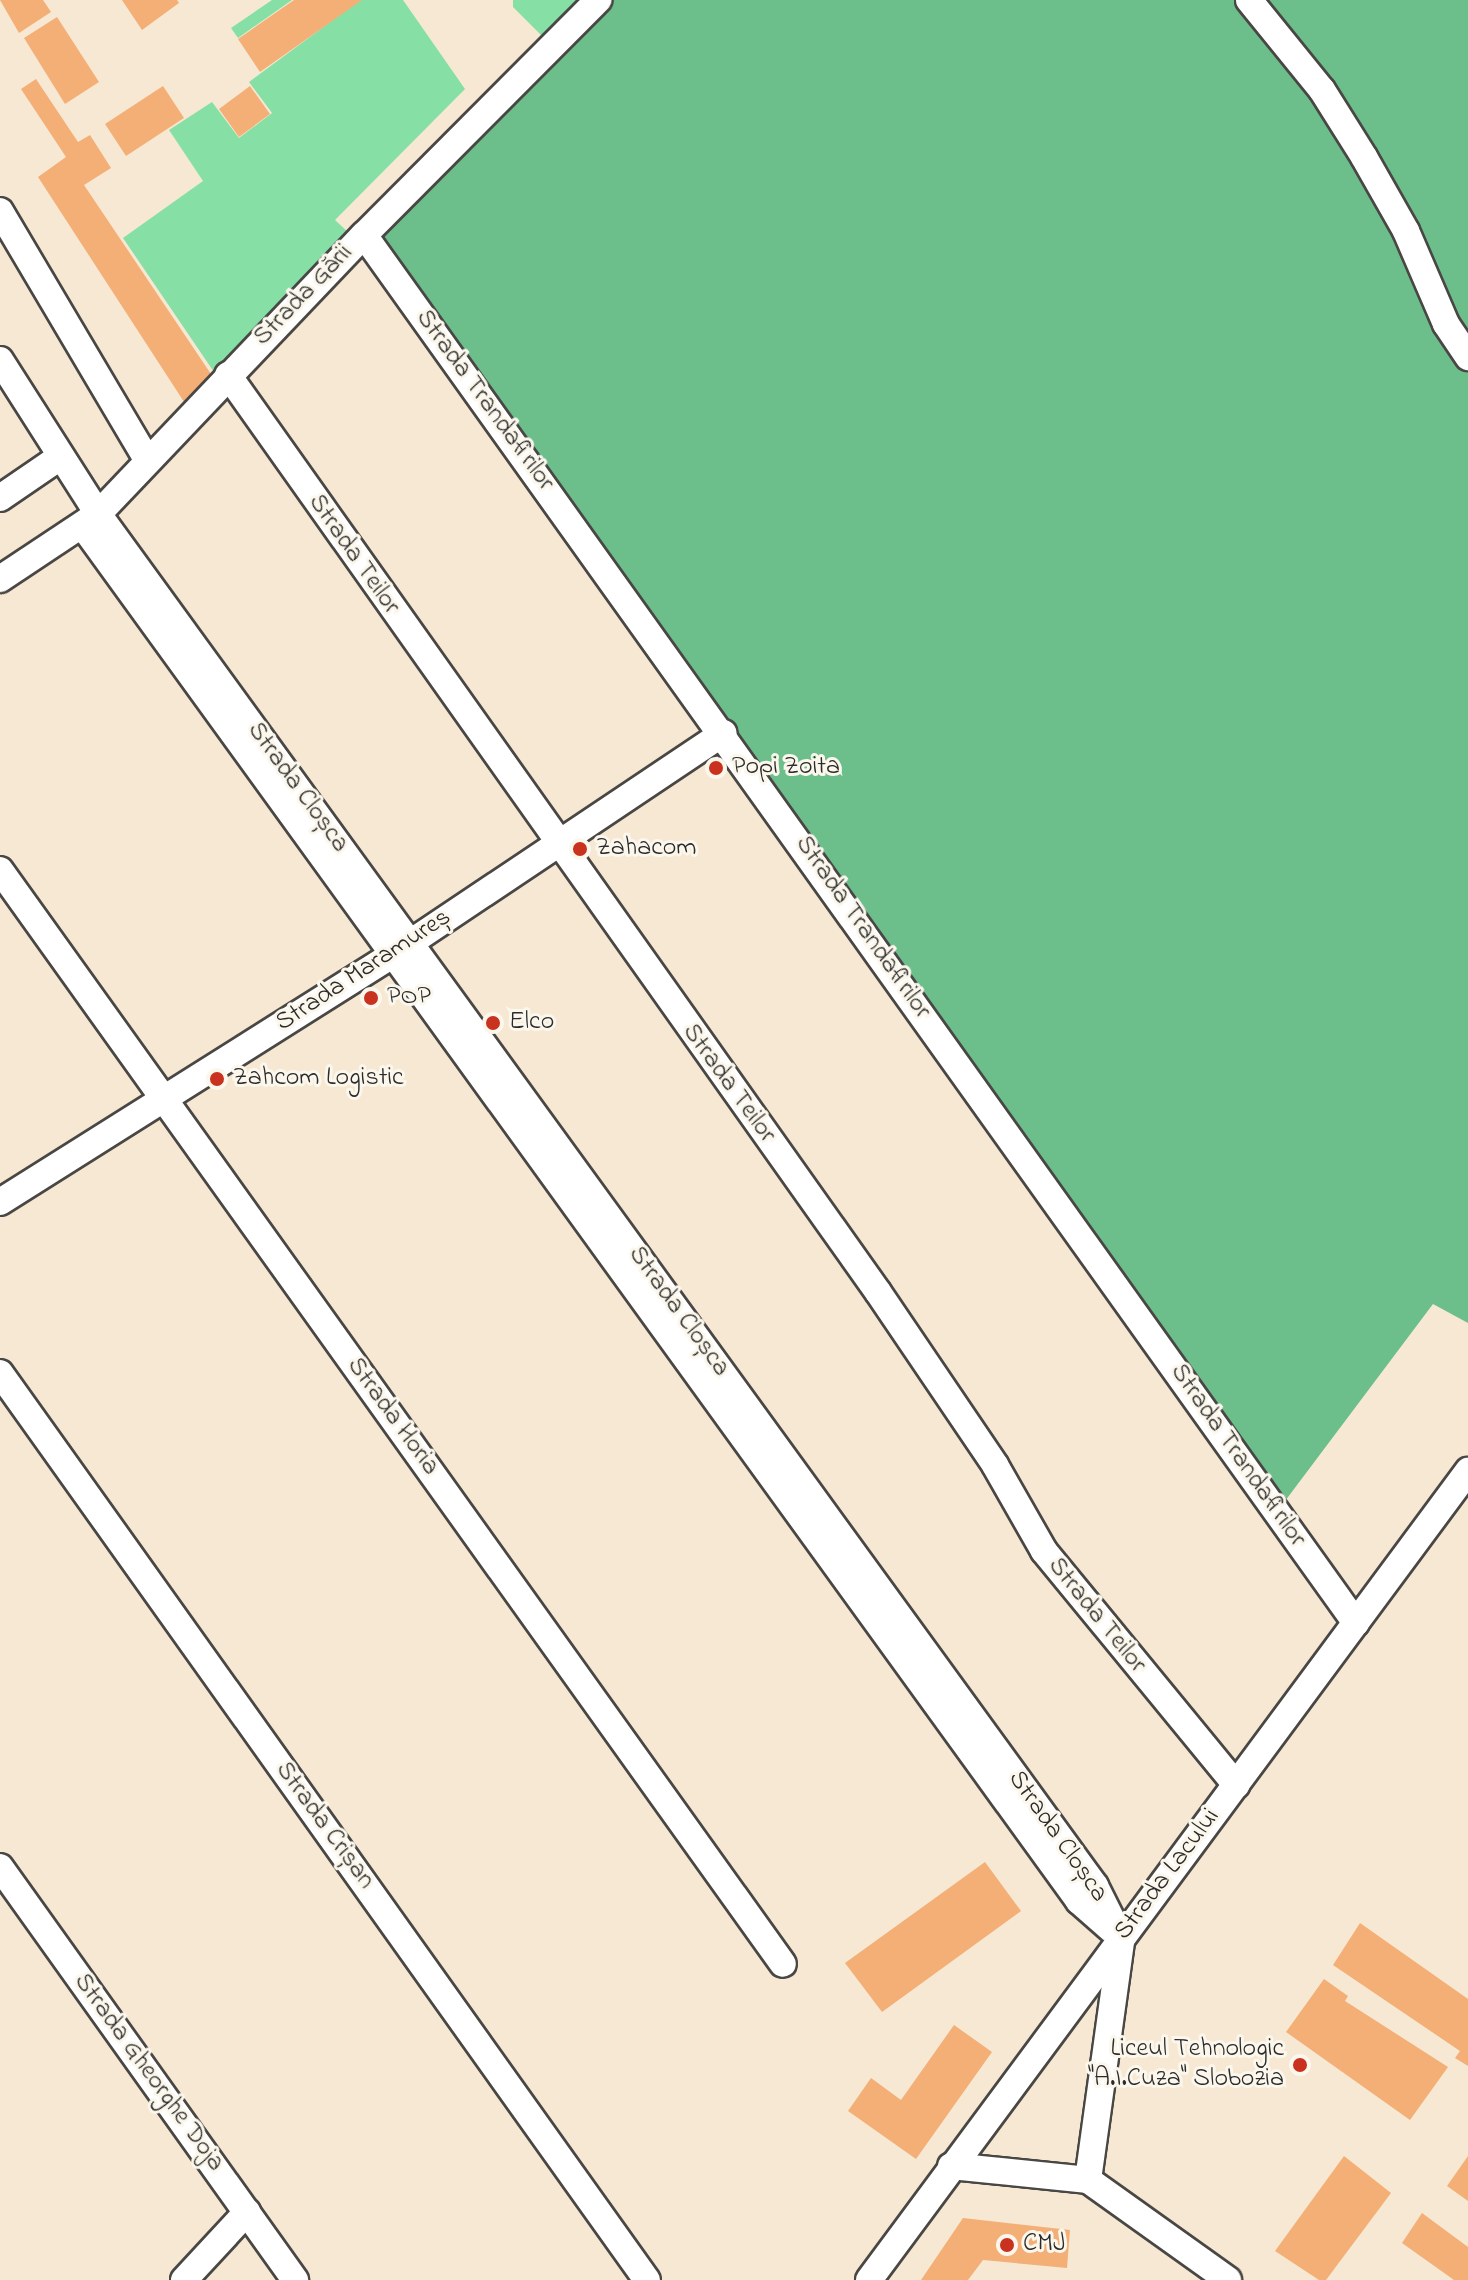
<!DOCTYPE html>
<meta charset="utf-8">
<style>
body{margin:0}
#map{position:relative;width:1468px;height:2280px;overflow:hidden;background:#f6e8d2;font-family:"Indie Flower",sans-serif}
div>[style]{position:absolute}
.green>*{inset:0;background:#86e0a6}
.forest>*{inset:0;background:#6cbe8b}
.building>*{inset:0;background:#f4af77}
.roads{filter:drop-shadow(2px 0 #494744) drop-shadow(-2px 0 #494744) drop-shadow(0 2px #494744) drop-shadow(0 -2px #494744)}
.minor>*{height:26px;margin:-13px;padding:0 13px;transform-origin:13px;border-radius:13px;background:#fff}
.dots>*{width:22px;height:22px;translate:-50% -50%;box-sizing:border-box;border:4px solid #fbf7ec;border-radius:50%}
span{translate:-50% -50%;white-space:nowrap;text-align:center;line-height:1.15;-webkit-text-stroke:6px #fbf7ec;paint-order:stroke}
.street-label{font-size:26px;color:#2b2b2b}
.poi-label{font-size:26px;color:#2b2b2b}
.left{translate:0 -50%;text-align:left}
.right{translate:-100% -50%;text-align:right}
</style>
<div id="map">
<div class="green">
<i style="clip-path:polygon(272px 0,292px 0,238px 38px,231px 28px)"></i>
<i style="clip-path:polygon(360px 0,403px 0,465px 89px,335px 220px,349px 233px,216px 375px,123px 238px,203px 181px,169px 130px,212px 102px,239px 138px,272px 113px,249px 82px)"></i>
<i style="clip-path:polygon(513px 0,577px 0,542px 36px,513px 7px)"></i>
</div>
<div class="forest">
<i style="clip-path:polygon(609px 0,1468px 0,1468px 1323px,1433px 1304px,1285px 1501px,740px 742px,369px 242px)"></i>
</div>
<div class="building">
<i style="clip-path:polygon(0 0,43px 0,51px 12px,19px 33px)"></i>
<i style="clip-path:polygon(122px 0,177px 0,179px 3px,142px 30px)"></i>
<i style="clip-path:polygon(294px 0,362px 0,260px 72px,238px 39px)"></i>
<i style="clip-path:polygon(57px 17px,99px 82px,65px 104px,24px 38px)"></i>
<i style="clip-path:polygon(36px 79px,78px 142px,90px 135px,111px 168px,84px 185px,215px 380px,188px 408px,38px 177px,66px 157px,21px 89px)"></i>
<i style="clip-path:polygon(163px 86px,184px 118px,126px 156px,105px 124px)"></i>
<i style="clip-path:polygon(250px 86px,270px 114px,239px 137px,219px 109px)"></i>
<i style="clip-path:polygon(985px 1862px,1021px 1911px,882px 2012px,845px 1963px)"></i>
<i style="clip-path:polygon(1360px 1923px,1468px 1999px,1468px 2066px,1455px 2058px,1460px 2051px,1333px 1965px)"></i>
<i style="clip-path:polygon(1324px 1979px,1348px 1996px,1345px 2001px,1448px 2067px,1410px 2120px,1286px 2032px)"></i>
<i style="clip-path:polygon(954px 2025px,992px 2052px,916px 2159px,848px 2111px,871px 2078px,901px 2100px)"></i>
<i style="clip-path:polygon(1344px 2156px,1391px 2193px,1326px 2280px,1319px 2280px,1275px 2251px)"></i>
<i style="clip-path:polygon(1468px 2156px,1468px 2201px,1447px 2186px)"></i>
<i style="clip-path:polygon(1422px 2213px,1468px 2247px,1468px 2280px,1454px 2280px,1402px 2243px)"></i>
<i style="clip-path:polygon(963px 2218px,1070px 2230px,1067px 2268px,983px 2260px,968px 2280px,921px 2280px)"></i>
</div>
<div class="roads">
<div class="minor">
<i style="left:1249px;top:0;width:116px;rotate:51deg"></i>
<i style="left:1322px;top:90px;width:79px;rotate:57.9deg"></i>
<i style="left:1364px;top:157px;width:85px;rotate:60.4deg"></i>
<i style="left:1406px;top:231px;width:101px;rotate:66.7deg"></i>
<i style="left:1446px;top:324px;width:40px;rotate:56deg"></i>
<i style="left:0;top:211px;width:289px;rotate:59.4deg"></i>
<i style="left:364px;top:235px;width:1706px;rotate:54.45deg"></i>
<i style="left:0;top:360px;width:183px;rotate:57.5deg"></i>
<i style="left:98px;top:514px;width:1696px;rotate:53.99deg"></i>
<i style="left:1095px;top:1886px;width:58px;rotate:63.4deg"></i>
<i style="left:228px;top:375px;width:1124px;rotate:54.67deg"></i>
<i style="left:878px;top:1292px;width:209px;rotate:55.9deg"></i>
<i style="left:995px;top:1465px;width:99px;rotate:60.3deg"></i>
<i style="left:1044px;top:1551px;width:303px;rotate:50.6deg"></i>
<i style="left:0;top:498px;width:73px;rotate:-34.3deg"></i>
<i style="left:83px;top:526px;width:1698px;rotate:54.08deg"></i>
<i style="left:1079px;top:1901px;width:43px;rotate:41.2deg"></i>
<i style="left:0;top:579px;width:118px;rotate:-33.6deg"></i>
<i style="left:98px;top:514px;width:385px;rotate:-46.4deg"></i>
<i style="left:364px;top:235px;width:332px;rotate:-45.1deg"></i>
<i style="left:0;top:870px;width:1345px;rotate:54.41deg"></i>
<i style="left:0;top:1202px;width:463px;rotate:-32.2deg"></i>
<i style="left:392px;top:955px;width:399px;rotate:-33.8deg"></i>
<i style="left:0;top:1373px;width:1114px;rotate:54.5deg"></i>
<i style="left:0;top:1867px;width:508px;rotate:54.46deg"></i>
<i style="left:951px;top:2166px;width:138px;rotate:5.8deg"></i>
<i style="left:1088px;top:2180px;width:172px;rotate:35.5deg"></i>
<i style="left:1088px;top:2180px;width:241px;rotate:-82.1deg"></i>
<i style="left:184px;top:2280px;width:93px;rotate:-47.2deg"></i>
<i style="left:869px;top:2280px;width:1007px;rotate:-53.48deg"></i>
</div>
</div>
<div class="dots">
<i style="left:716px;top:768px;background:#c8321e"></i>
<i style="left:580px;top:849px;background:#c8321e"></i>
<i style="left:371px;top:998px;background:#c8321e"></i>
<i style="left:493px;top:1023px;background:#c8321e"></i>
<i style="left:217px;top:1079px;background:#c8321e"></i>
<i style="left:1300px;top:2065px;background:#c8321e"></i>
<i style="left:1007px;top:2245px;background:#c8321e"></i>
</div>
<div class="street-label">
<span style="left:304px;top:296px;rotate:-46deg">Strada Gării</span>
<span style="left:484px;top:401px;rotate:54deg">Strada Trandafirilor</span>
<span style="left:353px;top:555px;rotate:55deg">Strada Teilor</span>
<span style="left:297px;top:788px;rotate:54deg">Strada Cloșca</span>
<span style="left:862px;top:928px;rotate:55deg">Strada Trandafirilor</span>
<span style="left:364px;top:971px;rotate:-33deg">Strada Maramureș</span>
<span style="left:728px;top:1084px;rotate:54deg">Strada Teilor</span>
<span style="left:678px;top:1312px;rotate:54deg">Strada Cloșca</span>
<span style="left:392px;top:1417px;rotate:54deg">Strada Horia</span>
<span style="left:1237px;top:1456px;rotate:55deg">Strada Trandafirilor</span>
<span style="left:1096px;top:1616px;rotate:51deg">Strada Teilor</span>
<span style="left:324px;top:1826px;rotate:54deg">Strada Crișan</span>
<span style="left:1057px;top:1837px;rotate:55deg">Strada Cloșca</span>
<span style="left:1168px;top:1875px;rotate:-53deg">Strada Lacului</span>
<span style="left:148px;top:2073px;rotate:54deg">Strada Gheorghe Doja</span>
</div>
<div class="poi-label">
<span class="left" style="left:732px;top:768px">Popi Zoita</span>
<span class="left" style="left:596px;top:849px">Zahacom</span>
<span class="left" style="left:387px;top:998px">POP</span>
<span class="left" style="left:509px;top:1023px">Elco</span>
<span class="left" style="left:233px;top:1079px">Zahcom Logistic</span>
<span class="right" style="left:1284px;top:2065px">Liceul Tehnologic<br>"A.I.Cuza" Slobozia</span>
<span class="left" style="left:1023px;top:2245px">CMJ</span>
</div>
</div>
